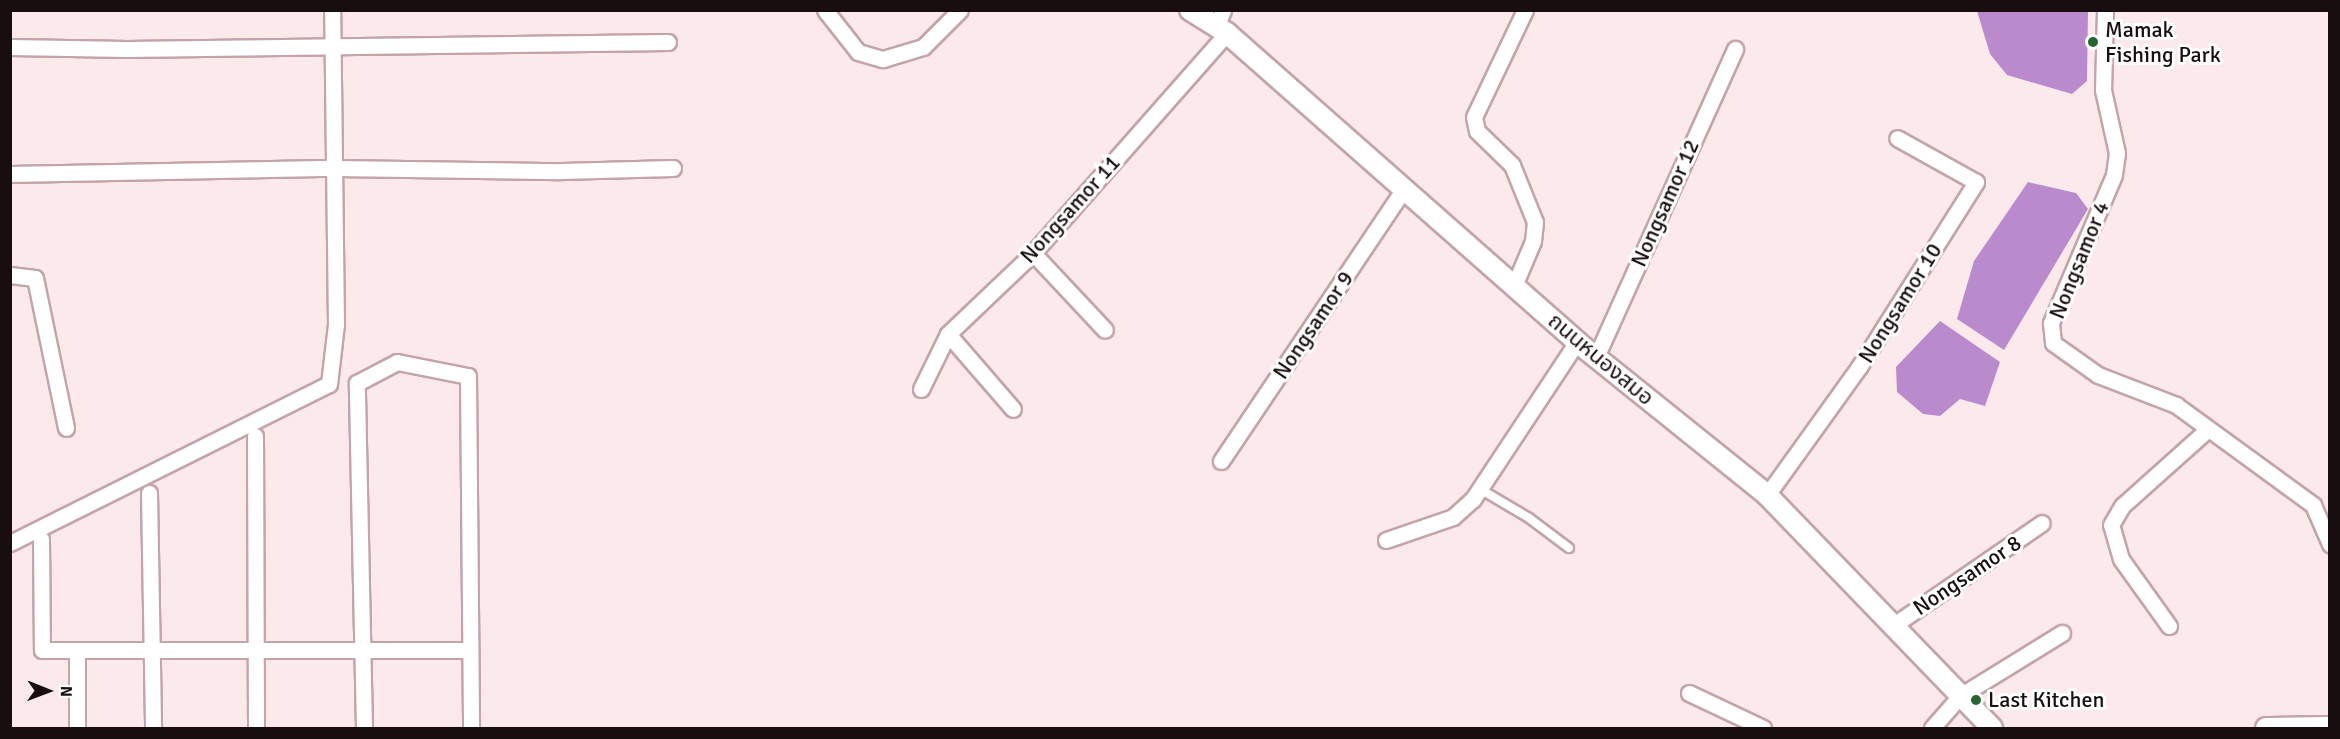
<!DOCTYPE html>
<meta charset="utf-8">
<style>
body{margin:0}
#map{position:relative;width:2340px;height:739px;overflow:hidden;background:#fce9eb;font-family:Signika,"Noto Sans Thai",sans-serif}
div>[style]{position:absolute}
.water>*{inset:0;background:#b98bcd}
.roads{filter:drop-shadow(2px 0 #c3a5a9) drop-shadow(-2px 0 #c3a5a9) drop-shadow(0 2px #c3a5a9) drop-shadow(0 -2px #c3a5a9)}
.service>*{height:8px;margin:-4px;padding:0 4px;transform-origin:4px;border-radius:4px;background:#fff}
.minor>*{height:15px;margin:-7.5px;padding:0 7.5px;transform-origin:7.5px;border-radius:7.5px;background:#fff}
.tertiary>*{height:20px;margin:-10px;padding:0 10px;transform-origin:10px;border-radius:10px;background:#fff}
.dots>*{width:16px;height:16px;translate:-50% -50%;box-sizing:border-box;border:3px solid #fff;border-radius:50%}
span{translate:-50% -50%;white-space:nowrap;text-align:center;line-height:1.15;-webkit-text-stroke:6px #fff;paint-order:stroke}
.poi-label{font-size:22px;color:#180e0f}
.left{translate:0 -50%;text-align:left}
.street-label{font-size:22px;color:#180e0f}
.frame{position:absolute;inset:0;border:12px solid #180e0f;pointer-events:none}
.north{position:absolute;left:18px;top:661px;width:60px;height:60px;-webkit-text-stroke:4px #fff;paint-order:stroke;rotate:91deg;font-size:16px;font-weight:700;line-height:24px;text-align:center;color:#180e0f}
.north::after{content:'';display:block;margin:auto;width:21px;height:27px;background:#180e0f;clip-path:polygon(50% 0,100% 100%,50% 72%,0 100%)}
</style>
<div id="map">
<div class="water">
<i style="clip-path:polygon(1977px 11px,2088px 11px,2087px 81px,2072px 94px,2007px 75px,1990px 54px)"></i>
<i style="clip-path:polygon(2028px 182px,2076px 193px,2088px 209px,2004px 350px,1957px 319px,1974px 261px)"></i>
<i style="clip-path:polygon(1940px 321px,2000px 362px,1985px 406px,1960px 399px,1940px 416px,1923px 414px,1897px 392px,1896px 367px)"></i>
</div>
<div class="roads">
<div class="service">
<i style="left:1480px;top:489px;width:57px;rotate:30.6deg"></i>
<i style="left:1529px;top:518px;width:50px;rotate:36.9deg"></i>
</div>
<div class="minor">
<i style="left:825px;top:10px;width:53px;rotate:51.8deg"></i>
<i style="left:858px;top:52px;width:26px;rotate:16deg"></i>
<i style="left:883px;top:59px;width:42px;rotate:-16.7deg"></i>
<i style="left:923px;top:47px;width:52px;rotate:-45deg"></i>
<i style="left:2105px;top:10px;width:80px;rotate:91.4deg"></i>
<i style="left:2103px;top:90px;width:65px;rotate:77.5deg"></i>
<i style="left:2117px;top:153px;width:22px;rotate:98deg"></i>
<i style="left:2114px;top:175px;width:161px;rotate:113.1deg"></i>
<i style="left:2051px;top:323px;width:20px;rotate:84deg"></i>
<i style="left:2053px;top:343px;width:55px;rotate:35.4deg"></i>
<i style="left:2098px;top:375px;width:84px;rotate:21deg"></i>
<i style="left:2176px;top:405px;width:170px;rotate:36.1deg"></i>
<i style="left:2313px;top:505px;width:43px;rotate:66.4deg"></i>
<i style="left:1217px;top:25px;width:16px;rotate:-68deg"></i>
<i style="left:10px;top:47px;width:117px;rotate:1deg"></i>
<i style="left:127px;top:49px;width:541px;rotate:-0.74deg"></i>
<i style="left:10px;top:174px;width:325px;rotate:-1.1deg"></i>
<i style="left:335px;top:168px;width:226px;rotate:0.8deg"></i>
<i style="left:561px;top:171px;width:112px;rotate:-1.5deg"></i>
<i style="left:1033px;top:253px;width:105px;rotate:46.9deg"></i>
<i style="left:10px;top:275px;width:25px;rotate:7deg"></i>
<i style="left:35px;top:278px;width:153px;rotate:78.3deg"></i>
<i style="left:1514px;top:286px;width:49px;rotate:-67.1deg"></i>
<i style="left:1533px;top:241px;width:19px;rotate:-84deg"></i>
<i style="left:1535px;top:222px;width:61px;rotate:-112deg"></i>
<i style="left:1512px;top:165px;width:49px;rotate:-135.8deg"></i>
<i style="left:1477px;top:131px;width:14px;rotate:-102deg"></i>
<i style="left:1474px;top:117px;width:119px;rotate:-64.5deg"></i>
<i style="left:948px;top:334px;width:99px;rotate:49.1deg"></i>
<i style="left:1596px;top:357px;width:338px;rotate:-65.7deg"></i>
<i style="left:921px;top:389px;width:61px;rotate:-63.9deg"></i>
<i style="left:948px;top:334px;width:117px;rotate:-43.6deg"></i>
<i style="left:1033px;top:253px;width:293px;rotate:-48.6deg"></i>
<i style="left:255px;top:436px;width:292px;rotate:89.8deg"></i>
<i style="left:1221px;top:461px;width:328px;rotate:-56.1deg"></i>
<i style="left:149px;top:493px;width:235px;rotate:89deg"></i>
<i style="left:1767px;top:495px;width:158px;rotate:-54.3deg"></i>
<i style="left:1859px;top:367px;width:219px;rotate:-57.7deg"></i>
<i style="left:1976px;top:182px;width:90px;rotate:-150.9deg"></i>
<i style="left:41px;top:539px;width:111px;rotate:89.5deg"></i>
<i style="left:42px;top:650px;width:428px"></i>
<i style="left:1386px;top:540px;width:71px;rotate:-18.9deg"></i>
<i style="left:1453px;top:517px;width:27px;rotate:-42deg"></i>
<i style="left:1473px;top:499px;width:188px;rotate:-56.5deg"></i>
<i style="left:10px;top:543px;width:356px;rotate:-26.5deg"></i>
<i style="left:329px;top:384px;width:60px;rotate:-83.3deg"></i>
<i style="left:336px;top:324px;width:314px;rotate:-90.7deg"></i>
<i style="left:2169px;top:626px;width:82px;rotate:-125.6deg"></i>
<i style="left:2121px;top:559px;width:35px;rotate:-106deg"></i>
<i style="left:2111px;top:525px;width:22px;rotate:-60deg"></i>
<i style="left:2122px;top:506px;width:113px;rotate:-41.8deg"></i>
<i style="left:1891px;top:627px;width:183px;rotate:-34.6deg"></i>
<i style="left:77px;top:650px;width:78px;rotate:90deg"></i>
<i style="left:1689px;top:693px;width:82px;rotate:25.3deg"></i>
<i style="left:364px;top:728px;width:345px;rotate:-91.2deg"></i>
<i style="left:357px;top:383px;width:45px;rotate:-27.7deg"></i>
<i style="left:397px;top:362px;width:72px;rotate:11.2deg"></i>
<i style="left:468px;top:376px;width:352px;rotate:89.5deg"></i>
<i style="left:1932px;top:728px;width:43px;rotate:-48.8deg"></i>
<i style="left:1960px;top:696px;width:120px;rotate:-31.7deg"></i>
</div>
<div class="tertiary">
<i style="left:1190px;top:10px;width:44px;rotate:31.9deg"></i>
<i style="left:1227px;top:33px;width:467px;rotate:41.4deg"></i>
<i style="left:1577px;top:342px;width:244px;rotate:38.8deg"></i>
<i style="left:1767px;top:495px;width:324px;rotate:46deg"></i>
<i style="left:2266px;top:728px;width:64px;rotate:-0.9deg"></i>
</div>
</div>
<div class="dots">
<i style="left:2093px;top:42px;background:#246630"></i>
<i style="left:1976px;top:700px;background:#246630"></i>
</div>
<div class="poi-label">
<span class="left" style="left:2105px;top:42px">Mamak<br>Fishing Park</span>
<span class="left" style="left:1988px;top:700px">Last Kitchen</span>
</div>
<div class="street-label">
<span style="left:1665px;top:203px;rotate:-66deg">Nongsamor 12</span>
<span style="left:1070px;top:209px;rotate:-48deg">Nongsamor 11</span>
<span style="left:2079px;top:260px;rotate:-68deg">Nongsamor 4</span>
<span style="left:1900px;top:303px;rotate:-58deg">Nongsamor 10</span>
<span style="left:1313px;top:325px;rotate:-56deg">Nongsamor 9</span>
<span style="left:1601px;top:359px;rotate:40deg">ถนนหนองสมอ</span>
<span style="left:1967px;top:575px;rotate:-34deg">Nongsamor 8</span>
</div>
<div class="frame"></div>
<div class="north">N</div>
</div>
